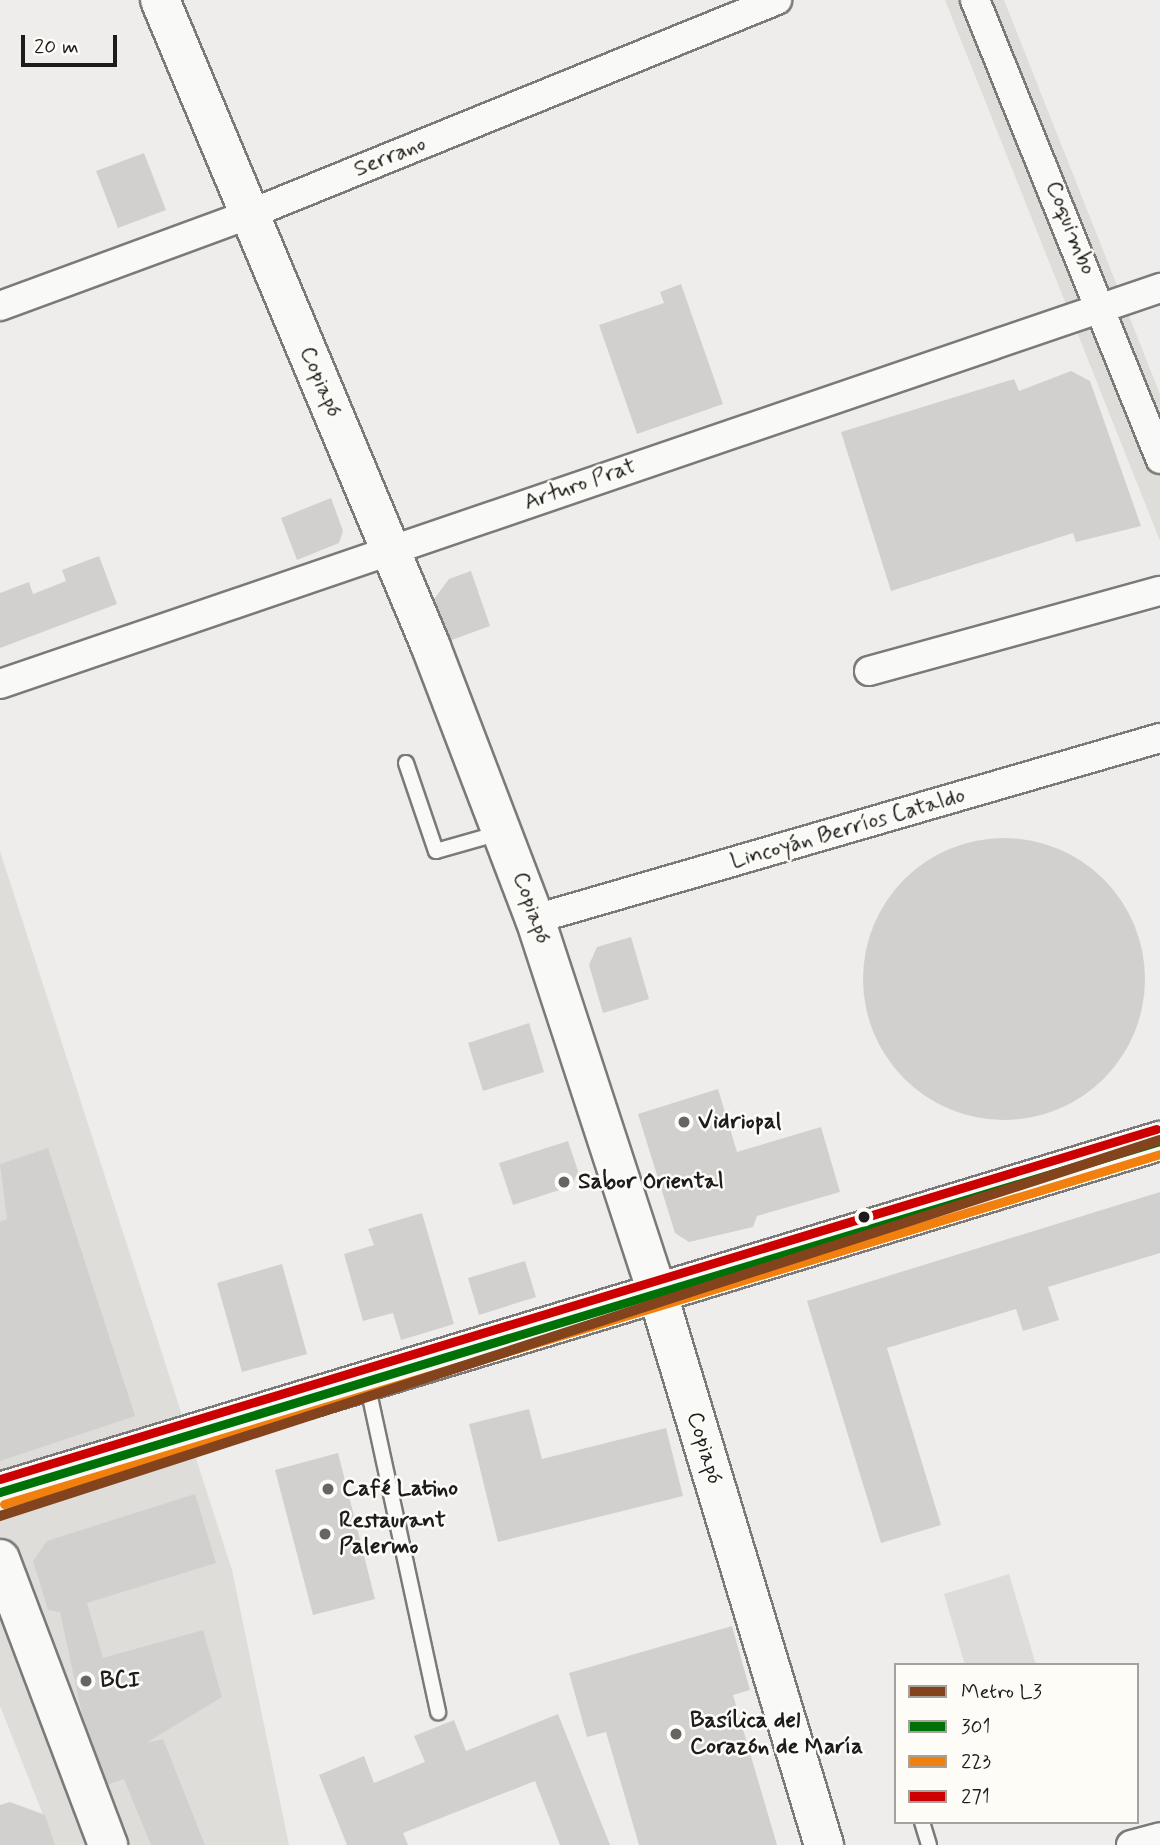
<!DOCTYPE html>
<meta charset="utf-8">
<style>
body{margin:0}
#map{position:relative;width:1160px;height:1845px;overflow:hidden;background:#efedeb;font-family:Mynerve,sans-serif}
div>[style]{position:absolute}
.built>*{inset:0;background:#dfddda}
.green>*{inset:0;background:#dedcda}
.building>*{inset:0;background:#d1d0cf}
.round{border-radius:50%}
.roads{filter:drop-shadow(2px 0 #7b7a79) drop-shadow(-2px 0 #7b7a79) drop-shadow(0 2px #7b7a79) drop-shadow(0 -2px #7b7a79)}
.lane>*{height:14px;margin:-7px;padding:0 7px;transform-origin:7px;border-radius:7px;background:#f9f9f7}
.street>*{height:28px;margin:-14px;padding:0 14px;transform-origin:14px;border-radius:14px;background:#f9f9f7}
.secondary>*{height:38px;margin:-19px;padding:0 19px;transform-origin:19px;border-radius:19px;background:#f9f9f7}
.primary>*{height:38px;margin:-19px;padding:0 19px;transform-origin:19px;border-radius:19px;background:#f9f9f7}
.bus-1>*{height:9px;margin:-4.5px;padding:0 4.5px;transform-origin:4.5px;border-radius:4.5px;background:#007106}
.bus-2>*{height:9px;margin:-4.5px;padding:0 4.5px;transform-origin:4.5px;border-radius:4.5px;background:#f1800e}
.bus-3>*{height:9px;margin:-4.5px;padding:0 4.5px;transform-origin:4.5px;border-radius:4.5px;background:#c00}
.metro-1>*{height:10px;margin:-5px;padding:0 5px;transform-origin:5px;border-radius:5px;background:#83441d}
.dots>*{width:19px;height:19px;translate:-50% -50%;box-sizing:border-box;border:4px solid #fdfcf7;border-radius:50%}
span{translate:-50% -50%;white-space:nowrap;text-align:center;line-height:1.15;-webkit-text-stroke:5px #fdfcf7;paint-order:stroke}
.street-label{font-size:23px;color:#1c1c1c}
.poi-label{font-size:23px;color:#1c1c1c;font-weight:700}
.left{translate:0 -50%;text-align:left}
.legend{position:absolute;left:894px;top:1663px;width:245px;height:161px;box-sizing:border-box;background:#fdfcf7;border:2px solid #a3a29f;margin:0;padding:9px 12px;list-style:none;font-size:21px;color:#1c1c1c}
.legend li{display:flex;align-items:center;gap:14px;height:35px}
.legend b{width:35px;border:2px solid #a3a29f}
.scale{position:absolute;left:21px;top:35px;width:96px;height:32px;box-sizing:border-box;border:4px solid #1c1c1c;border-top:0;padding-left:9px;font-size:21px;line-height:24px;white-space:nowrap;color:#1c1c1c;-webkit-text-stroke:5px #fdfcf7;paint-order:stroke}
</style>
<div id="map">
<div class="built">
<i style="clip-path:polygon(945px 0,1004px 0,1160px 394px,1160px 541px)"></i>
<i style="clip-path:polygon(0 851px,232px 1570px,289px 1845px,55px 1845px,0 1706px)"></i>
</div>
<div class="green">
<i style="clip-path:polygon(1009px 1574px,1036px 1665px,965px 1665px,944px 1594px)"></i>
</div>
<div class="building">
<i style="clip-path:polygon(144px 153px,166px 210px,118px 228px,96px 171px)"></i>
<i style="clip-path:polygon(681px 284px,723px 404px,637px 434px,599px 325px,664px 303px,660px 292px)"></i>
<i style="clip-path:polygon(1071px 371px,1090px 381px,1141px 526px,1076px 542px,1073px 533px,891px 591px,841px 432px,1014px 379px,1019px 391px)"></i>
<i style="clip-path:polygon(331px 498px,343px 531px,339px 543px,297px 560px,281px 518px)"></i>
<i style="clip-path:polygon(99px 556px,117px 604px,0 648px,0 593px,29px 582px,33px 594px,66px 581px,62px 570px)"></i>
<i style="clip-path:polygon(471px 571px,490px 626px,449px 641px,434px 599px,449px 579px)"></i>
<i class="round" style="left:863px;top:838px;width:282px;height:282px"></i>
<i style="clip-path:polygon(631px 937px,649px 999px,603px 1013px,589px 965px,597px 947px)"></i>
<i style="clip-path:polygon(529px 1023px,544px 1072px,483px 1091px,468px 1043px)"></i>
<i style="clip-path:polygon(718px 1089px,737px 1152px,821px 1127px,840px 1192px,757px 1216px,753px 1227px,689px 1242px,675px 1233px,638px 1114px)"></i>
<i style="clip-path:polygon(568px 1141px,578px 1171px,572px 1186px,513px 1205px,499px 1163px)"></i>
<i style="clip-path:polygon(48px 1148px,135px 1416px,0 1461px,0 1222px,7px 1219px,0 1164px)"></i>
<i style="clip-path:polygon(1160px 1192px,1160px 1253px,1048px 1287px,1059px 1320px,1023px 1331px,1016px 1309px,887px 1348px,941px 1525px,881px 1543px,807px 1301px)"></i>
<i style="clip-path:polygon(422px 1213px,454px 1324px,401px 1340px,393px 1313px,363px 1321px,344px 1254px,374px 1245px,368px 1229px)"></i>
<i style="clip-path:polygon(525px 1261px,536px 1297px,479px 1315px,468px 1278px)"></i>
<i style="clip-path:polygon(282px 1264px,307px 1354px,242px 1372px,217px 1283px)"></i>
<i style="clip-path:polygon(529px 1409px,542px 1459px,666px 1428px,683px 1496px,498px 1542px,469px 1424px)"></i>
<i style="clip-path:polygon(338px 1453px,375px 1599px,313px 1615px,275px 1470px)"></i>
<i style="clip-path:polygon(195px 1494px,216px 1563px,87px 1603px,103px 1658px,203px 1630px,222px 1697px,146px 1743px,163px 1739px,205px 1845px,151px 1845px,124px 1779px,98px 1788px,60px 1612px,48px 1610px,33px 1561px,47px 1541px)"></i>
<i style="clip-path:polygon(732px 1626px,750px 1690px,733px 1695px,777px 1845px,639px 1845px,606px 1732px,587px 1737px,569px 1673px)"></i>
<i style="clip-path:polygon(558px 1714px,610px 1845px,560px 1845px,535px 1781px,403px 1833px,408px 1845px,347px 1845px,319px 1775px,364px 1756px,374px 1783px,425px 1762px,414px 1736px,454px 1720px,466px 1751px)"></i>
<i style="clip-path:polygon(10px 1802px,45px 1815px,55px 1845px,0 1845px,0 1805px)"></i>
</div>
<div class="roads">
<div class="lane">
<i style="left:406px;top:763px;width:93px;rotate:71.2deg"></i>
<i style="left:436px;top:851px;width:66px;rotate:-15.9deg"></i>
<i style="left:367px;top:1383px;width:337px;rotate:77.8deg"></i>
<i style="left:922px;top:1822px;width:24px;rotate:73deg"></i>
</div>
<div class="street">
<i style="left:975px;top:0;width:495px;rotate:68deg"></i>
<i style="left:0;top:306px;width:266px;rotate:-20.2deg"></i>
<i style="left:250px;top:214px;width:569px;rotate:-22.1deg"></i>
<i style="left:869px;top:671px;width:302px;rotate:-15.4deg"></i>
<i style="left:0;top:684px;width:1226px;rotate:-18.85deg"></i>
<i style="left:535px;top:919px;width:651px;rotate:-16.15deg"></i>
<i style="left:1131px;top:1845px;width:30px;rotate:-15deg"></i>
</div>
<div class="secondary">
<i style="left:160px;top:0;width:701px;rotate:67.27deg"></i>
<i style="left:431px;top:647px;width:291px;rotate:69.1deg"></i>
<i style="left:535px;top:919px;width:396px;rotate:71.9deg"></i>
<i style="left:658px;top:1295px;width:575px;rotate:73.21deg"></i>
<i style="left:0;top:1559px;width:306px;rotate:69.3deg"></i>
</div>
<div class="primary">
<i style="left:0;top:1492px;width:1212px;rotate:-16.84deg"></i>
</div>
</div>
<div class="bus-1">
<i style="left:0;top:1492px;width:1212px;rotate:-16.84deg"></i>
</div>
<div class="bus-2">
<i style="left:4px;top:1504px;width:1208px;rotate:-16.84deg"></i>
</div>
<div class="bus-3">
<i style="left:0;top:1479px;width:1208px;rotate:-16.84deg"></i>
</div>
<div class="metro-1">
<i style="left:0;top:1516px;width:1219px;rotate:-17.96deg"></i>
</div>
<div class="dots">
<i style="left:684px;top:1122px;background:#666564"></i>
<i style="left:564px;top:1182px;background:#666564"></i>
<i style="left:864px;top:1217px;background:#1c1c1c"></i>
<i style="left:328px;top:1489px;background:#666564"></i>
<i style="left:325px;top:1534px;background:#666564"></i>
<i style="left:86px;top:1681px;background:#666564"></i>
<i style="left:676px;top:1734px;background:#666564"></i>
</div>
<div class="street-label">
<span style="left:390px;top:157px;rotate:-22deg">Serrano</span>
<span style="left:1070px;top:228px;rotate:68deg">Coquimbo</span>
<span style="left:320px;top:382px;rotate:67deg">Copiapó</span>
<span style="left:580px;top:485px;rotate:-19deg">Arturo Prat</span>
<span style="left:848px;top:829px;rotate:-16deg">Lincoyán Berríos Cataldo</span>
<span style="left:531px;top:908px;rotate:71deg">Copiapó</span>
<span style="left:704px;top:1448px;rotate:73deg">Copiapó</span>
</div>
<div class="poi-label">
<span class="left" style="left:698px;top:1122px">Vidriopal</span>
<span class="left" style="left:578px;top:1182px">Sabor Oriental</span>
<span class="left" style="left:342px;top:1489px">Café Latino</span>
<span class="left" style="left:339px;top:1534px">Restaurant<br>Palermo</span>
<span class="left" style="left:100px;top:1681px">BCI</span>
<span class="left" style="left:690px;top:1734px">Basílica del<br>Corazón de María</span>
</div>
<ul class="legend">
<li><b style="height:9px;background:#83441d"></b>Metro L3</li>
<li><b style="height:9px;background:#007106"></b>301</li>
<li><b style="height:9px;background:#f1800e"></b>223</li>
<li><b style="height:9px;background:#c00"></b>271</li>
</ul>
<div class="scale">20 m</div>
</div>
